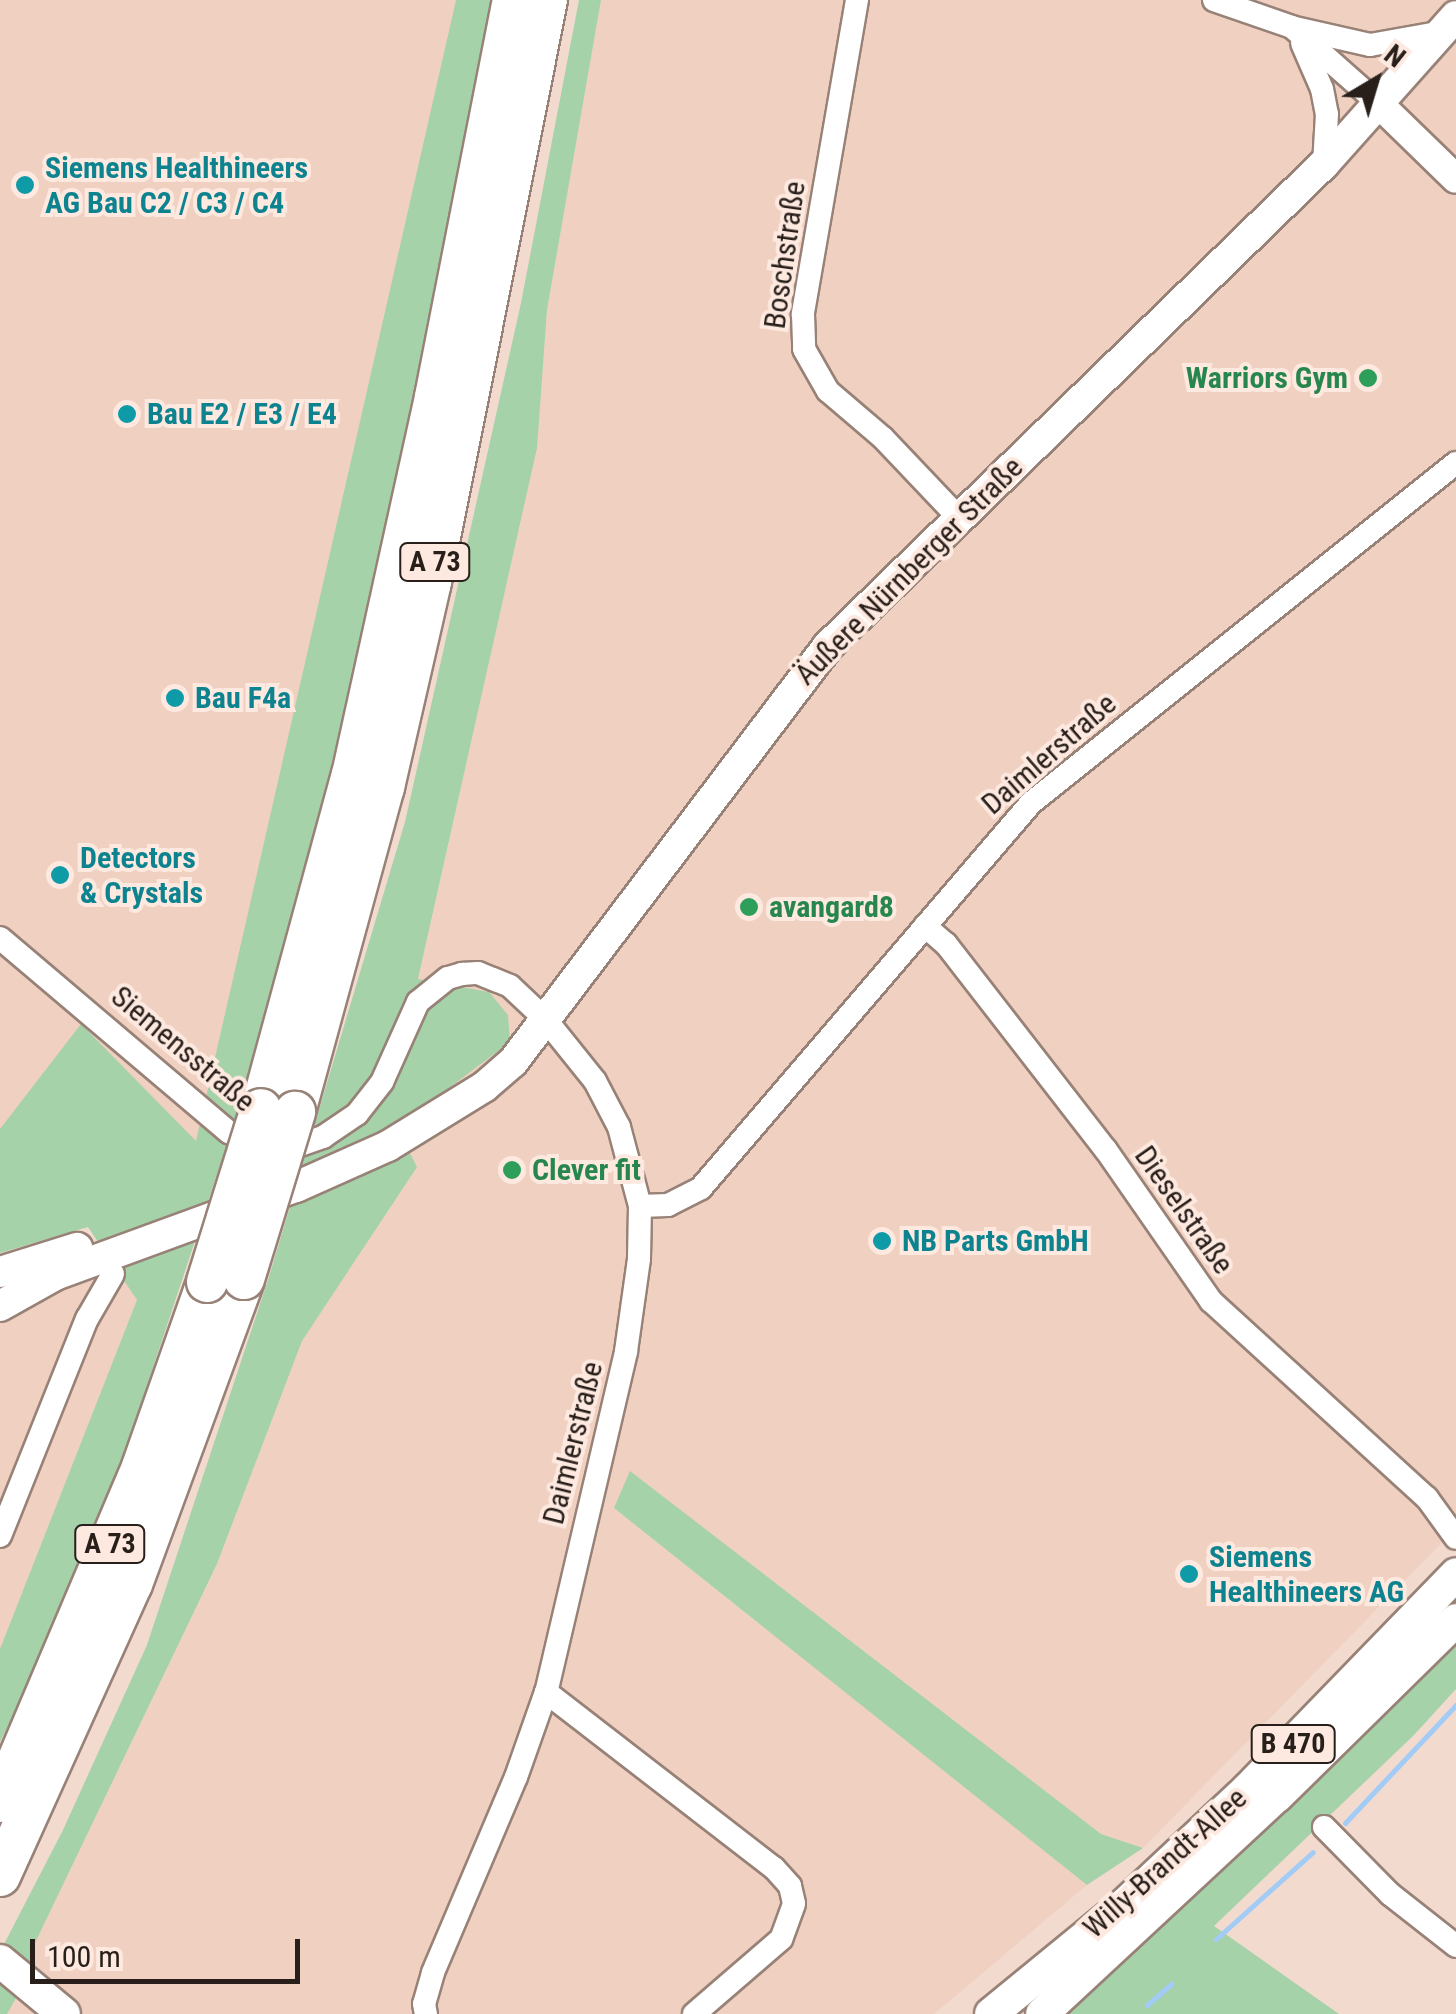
<!DOCTYPE html>
<meta charset="utf-8">
<style>
body{margin:0}
#map{position:relative;width:1456px;height:2014px;overflow:hidden;background:#f3dacf;font-family:"Roboto Condensed",sans-serif}
div>[style]{position:absolute}
.built>*{inset:0;background:#f0d0c0}
.green>*{inset:0;background:#a5d2a8}
.stream>*{height:5px;margin:-2.5px;padding:0 2.5px;transform-origin:2.5px;border-radius:2.5px;background:#a2cbf5}
.roads{filter:drop-shadow(2px 0 #988277) drop-shadow(-2px 0 #988277) drop-shadow(0 2px #988277) drop-shadow(0 -2px #988277)}
.minor>*{height:22px;margin:-11px;padding:0 11px;transform-origin:11px;border-radius:11px;background:#fff}
.tertiary>*{height:28px;margin:-14px;padding:0 14px;transform-origin:14px;border-radius:14px;background:#fff}
.secondary>*{height:30px;margin:-15px;padding:0 15px;transform-origin:15px;border-radius:15px;background:#fff}
.primary>*{height:32px;margin:-16px;padding:0 16px;transform-origin:16px;border-radius:16px;background:#fff}
.motorway>*{height:40px;margin:-20px;padding:0 20px;transform-origin:20px;border-radius:20px;background:#fff}
.bridges{filter:drop-shadow(2px 0 #988277) drop-shadow(-2px 0 #988277) drop-shadow(0 2px #988277) drop-shadow(0 -2px #988277)}
.motorway-bridge>*{height:40px;margin:-20px;padding:0 20px;transform-origin:20px;border-radius:20px;background:#fff}
.dots>*{width:28px;height:28px;translate:-50% -50%;box-sizing:border-box;border:5px solid #fde9df;border-radius:50%}
span{translate:-50% -50%;white-space:nowrap;text-align:center;line-height:1.15;-webkit-text-stroke:8px #fde9df;paint-order:stroke}
.shield-label span{padding:2px 8px;background:#fde9df;border:2px solid;border-radius:8px;-webkit-text-stroke-width:0}
.shield-label{font-size:28px;color:#281f1b;font-weight:700}
.culture-label{font-size:30px;color:#0d838f;font-weight:700}
.left{translate:0 -50%;text-align:left}
.street-label{font-size:30px;color:#281f1b}
.leisure-label{font-size:30px;color:#27864d;font-weight:700}
.right{translate:-100% -50%;text-align:right}
.north{position:absolute;left:1326px;top:30px;width:100px;height:100px;-webkit-text-stroke:8px #fde9df;paint-order:stroke;rotate:38deg;font-size:28px;font-weight:700;line-height:40px;text-align:center;color:#281f1b}
.north::after{content:'';display:block;margin:auto;width:35px;height:45px;background:#281f1b;clip-path:polygon(50% 0,100% 100%,50% 72%,0 100%)}
.scale{position:absolute;left:30px;top:1939px;width:270px;height:45px;box-sizing:border-box;border:5px solid #281f1b;border-top:0;padding-left:12px;font-size:30px;line-height:35px;white-space:nowrap;color:#281f1b;-webkit-text-stroke:8px #fde9df;paint-order:stroke}
</style>
<div id="map">
<div class="built">
<i style="clip-path:polygon(0 0,456px 0,196px 1142px,178px 1125px,0 1129px)"></i>
<i style="clip-path:polygon(601px 0,1456px 0,1456px 1528px,1143px 1848px,1101px 1834px,784px 1591px,615px 1509px,1087px 1885px,934px 2014px,7px 2014px,35px 1943px,217px 1565px,302px 1341px,417px 1167px,396px 1127px,489px 992px,418px 980px,537px 448px,547px 310px)"></i>
<i style="clip-path:polygon(113px 1263px,137px 1300px,0 1649px,0 1318px)"></i>
</div>
<div class="green">
<i style="clip-path:polygon(456px 0,492px 0,418px 394px,374px 593px,289px 935px,254px 1063px,125px 1452px,34px 1673px,0 1742px,0 1649px,137px 1300px,88px 1227px,0 1253px,0 1129px,81px 1024px,196px 1141px)"></i>
<i style="clip-path:polygon(579px 0,601px 0,547px 310px,537px 448px,418px 979px,489px 992px,508px 1015px,510px 1042px,397px 1127px,417px 1167px,302px 1341px,217px 1564px,35px 1943px,20px 1991px,7px 2014px,0 2014px,0 1952px,63px 1830px,147px 1645px,268px 1280px,405px 822px,521px 303px)"></i>
<i style="clip-path:polygon(630px 1471px,1101px 1834px,1143px 1848px,1087px 1885px,614px 1508px)"></i>
<i style="clip-path:polygon(1456px 1642px,1456px 1689px,1414px 1735px,1214px 1926px,1339px 2014px,1055px 2014px,1388px 1712px)"></i>
</div>
<div class="stream">
<i style="left:1345px;top:1823px;width:162px;rotate:-46.8deg"></i>
<i style="left:1216px;top:1939px;width:130px;rotate:-41.9deg"></i>
<i style="left:1147px;top:2005px;width:32px;rotate:-41deg"></i>
</div>
<div class="roads">
<div class="minor">
<i style="left:857px;top:0;width:319px;rotate:99.8deg"></i>
<i style="left:803px;top:314px;width:35px;rotate:88deg"></i>
<i style="left:804px;top:349px;width:48px;rotate:60.3deg"></i>
<i style="left:828px;top:391px;width:72px;rotate:40.5deg"></i>
<i style="left:883px;top:438px;width:110px;rotate:46.5deg"></i>
<i style="left:1214px;top:0;width:83px;rotate:19.1deg"></i>
<i style="left:1292px;top:27px;width:116px;rotate:41.5deg"></i>
<i style="left:1295px;top:28px;width:77px;rotate:12.8deg"></i>
<i style="left:1370px;top:45px;width:74px;rotate:-10.1deg"></i>
<i style="left:1302px;top:43px;width:50px;rotate:66.5deg"></i>
<i style="left:1322px;top:89px;width:25px;rotate:79deg"></i>
<i style="left:1327px;top:114px;width:50px;rotate:93.4deg"></i>
<i style="left:925px;top:926px;width:28px;rotate:41deg"></i>
<i style="left:946px;top:944px;width:261px;rotate:52.2deg"></i>
<i style="left:1106px;top:1150px;width:184px;rotate:55.2deg"></i>
<i style="left:1211px;top:1301px;width:292px;rotate:42.4deg"></i>
<i style="left:1427px;top:1498px;width:49px;rotate:54.1deg"></i>
<i style="left:0;top:938px;width:300px;rotate:40.3deg"></i>
<i style="left:229px;top:1132px;width:37px;rotate:26deg"></i>
<i style="left:262px;top:1148px;width:32px;rotate:-2deg"></i>
<i style="left:294px;top:1147px;width:31px;rotate:-19deg"></i>
<i style="left:323px;top:1137px;width:41px;rotate:-34.1deg"></i>
<i style="left:357px;top:1114px;width:41px;rotate:-52deg"></i>
<i style="left:382px;top:1082px;width:88px;rotate:-65.8deg"></i>
<i style="left:418px;top:1002px;width:38px;rotate:-39deg"></i>
<i style="left:448px;top:978px;width:15px;rotate:-16deg"></i>
<i style="left:462px;top:974px;width:16px;rotate:-4deg"></i>
<i style="left:478px;top:973px;width:35px;rotate:22deg"></i>
<i style="left:510px;top:986px;width:50px;rotate:43.4deg"></i>
<i style="left:546px;top:1020px;width:78px;rotate:51.2deg"></i>
<i style="left:595px;top:1081px;width:52px;rotate:62.4deg"></i>
<i style="left:619px;top:1127px;width:82px;rotate:75.1deg"></i>
<i style="left:640px;top:1206px;width:53px;rotate:91.1deg"></i>
<i style="left:639px;top:1259px;width:94px;rotate:98deg"></i>
<i style="left:626px;top:1352px;width:349px;rotate:103.2deg"></i>
<i style="left:546px;top:1692px;width:90px;rotate:109.4deg"></i>
<i style="left:516px;top:1777px;width:213px;rotate:113deg"></i>
<i style="left:433px;top:1973px;width:32px;rotate:106deg"></i>
<i style="left:424px;top:2004px;width:10px;rotate:79deg"></i>
<i style="left:640px;top:1206px;width:28px;rotate:-2deg"></i>
<i style="left:668px;top:1205px;width:37px;rotate:-27deg"></i>
<i style="left:701px;top:1188px;width:507px;rotate:-49.4deg"></i>
<i style="left:1031px;top:803px;width:544px;rotate:-38.66deg"></i>
<i style="left:0;top:1536px;width:234px;rotate:-68.2deg"></i>
<i style="left:87px;top:1319px;width:52px;rotate:-60deg"></i>
<i style="left:546px;top:1692px;width:288px;rotate:37.7deg"></i>
<i style="left:774px;top:1868px;width:24px;rotate:48deg"></i>
<i style="left:790px;top:1886px;width:18px;rotate:77deg"></i>
<i style="left:794px;top:1904px;width:37px;rotate:110deg"></i>
<i style="left:781px;top:1939px;width:115px;rotate:139.2deg"></i>
<i style="left:1324px;top:1827px;width:94px;rotate:45.4deg"></i>
<i style="left:1390px;top:1894px;width:84px;rotate:38.2deg"></i>
</div>
<div class="tertiary">
<i style="left:1379px;top:104px;width:107px;rotate:44.2deg"></i>
</div>
<div class="secondary">
<i style="left:0;top:1272px;width:81px;rotate:-17.3deg"></i>
<i style="left:0;top:1306px;width:63px;rotate:-29.4deg"></i>
<i style="left:55px;top:1275px;width:257px;rotate:-20.1deg"></i>
<i style="left:296px;top:1187px;width:101px;rotate:-24deg"></i>
<i style="left:388px;top:1146px;width:113px;rotate:-31.6deg"></i>
<i style="left:484px;top:1087px;width:38px;rotate:-41deg"></i>
<i style="left:513px;top:1062px;width:522px;rotate:-52.87deg"></i>
<i style="left:828px;top:646px;width:692px;rotate:-44.18deg"></i>
<i style="left:1324px;top:164px;width:198px;rotate:-48.3deg"></i>
</div>
<div class="primary">
<i style="left:0;top:1961px;width:83px;rotate:39.6deg"></i>
<i style="left:991px;top:2014px;width:171px;rotate:-39.3deg"></i>
<i style="left:1123px;top:1906px;width:171px;rotate:-43.1deg"></i>
<i style="left:1248px;top:1789px;width:299px;rotate:-45.9deg"></i>
<i style="left:1042px;top:2014px;width:321px;rotate:-42.9deg"></i>
<i style="left:1277px;top:1796px;width:251px;rotate:-44.5deg"></i>
</div>
<div class="motorway">
<i style="left:261px;top:1109px;width:346px;rotate:-74.8deg"></i>
<i style="left:352px;top:775px;width:387px;rotate:-77.6deg"></i>
<i style="left:435px;top:397px;width:405px;rotate:-78.9deg"></i>
<i style="left:295px;top:1112px;width:337px;rotate:-74.7deg"></i>
<i style="left:384px;top:787px;width:210px;rotate:-77.1deg"></i>
<i style="left:431px;top:582px;width:593px;rotate:-78.73deg"></i>
<i style="left:0;top:1802px;width:364px;rotate:-67deg"></i>
<i style="left:142px;top:1467px;width:196px;rotate:-70.6deg"></i>
<i style="left:0;top:1876px;width:320px;rotate:-65.7deg"></i>
<i style="left:132px;top:1584px;width:325px;rotate:-69.8deg"></i>
</div>
</div>
<div class="bridges">
<div class="motorway-bridge">
<i style="left:244px;top:1279px;width:175px;rotate:-73deg"></i>
<i style="left:207px;top:1282px;width:181px;rotate:-72.7deg"></i>
</div>
</div>
<div class="dots">
<i style="left:25px;top:185px;background:#0f9aa8"></i>
<i style="left:1368px;top:378px;background:#2e9e5b"></i>
<i style="left:127px;top:414px;background:#0f9aa8"></i>
<i style="left:175px;top:698px;background:#0f9aa8"></i>
<i style="left:60px;top:875px;background:#0f9aa8"></i>
<i style="left:749px;top:907px;background:#2e9e5b"></i>
<i style="left:512px;top:1170px;background:#2e9e5b"></i>
<i style="left:882px;top:1241px;background:#0f9aa8"></i>
<i style="left:1189px;top:1574px;background:#0f9aa8"></i>
</div>
<div class="shield-label">
<span style="left:435px;top:562px">A 73</span>
<span style="left:110px;top:1544px">A 73</span>
<span style="left:1293px;top:1744px">B 470</span>
</div>
<div class="culture-label">
<span class="left" style="left:45px;top:185px">Siemens Healthineers<br>AG Bau C2 / C3 / C4</span>
<span class="left" style="left:147px;top:414px">Bau E2 / E3 / E4</span>
<span class="left" style="left:195px;top:698px">Bau F4a</span>
<span class="left" style="left:80px;top:875px">Detectors<br>&amp; Crystals</span>
<span class="left" style="left:902px;top:1241px">NB Parts GmbH</span>
<span class="left" style="left:1209px;top:1574px">Siemens<br>Healthineers AG</span>
</div>
<div class="street-label">
<span style="left:785px;top:255px;rotate:-82deg">Boschstraße</span>
<span style="left:909px;top:571px;rotate:-45deg">Äußere Nürnberger Straße</span>
<span style="left:1049px;top:754px;rotate:-41deg">Daimlerstraße</span>
<span style="left:183px;top:1049px;rotate:40deg">Siemensstraße</span>
<span style="left:1184px;top:1210px;rotate:55deg">Dieselstraße</span>
<span style="left:573px;top:1443px;rotate:-76deg">Daimlerstraße</span>
<span style="left:1165px;top:1863px;rotate:-42deg">Willy-Brandt-Allee</span>
</div>
<div class="leisure-label">
<span class="right" style="left:1348px;top:378px">Warriors Gym</span>
<span class="left" style="left:769px;top:907px">avangard8</span>
<span class="left" style="left:532px;top:1170px">Clever fit</span>
</div>
<div class="north">N</div>
<div class="scale">100 m</div>
</div>
